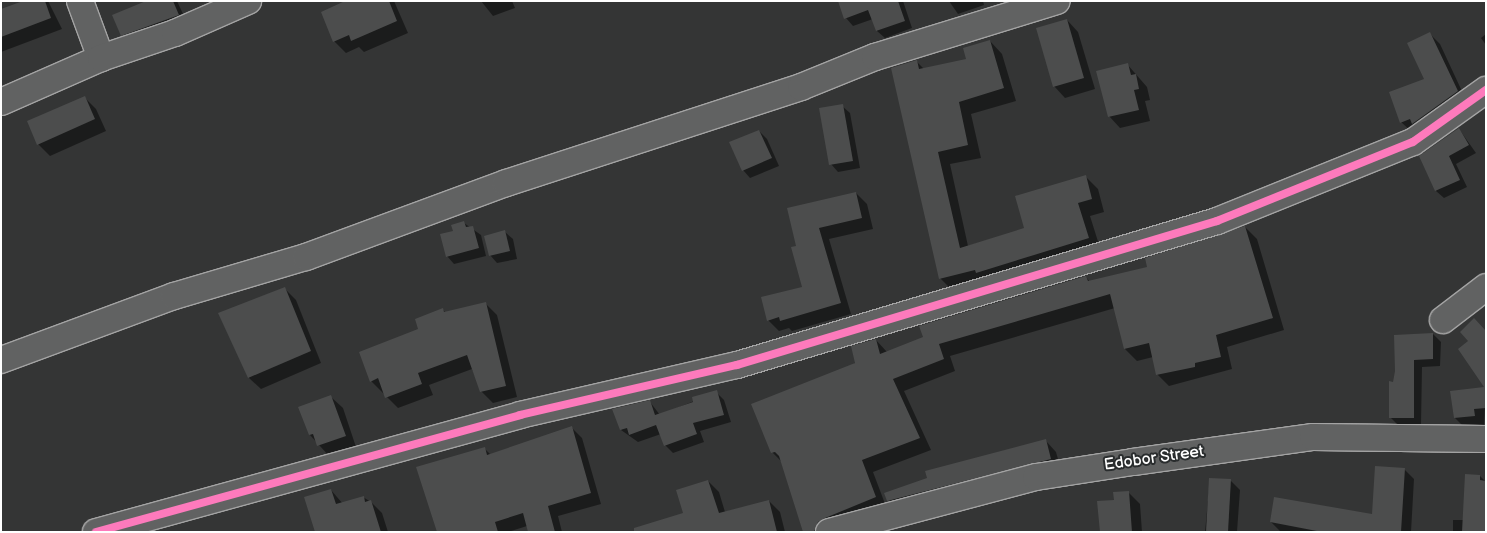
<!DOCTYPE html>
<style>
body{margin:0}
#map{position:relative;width:1487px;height:533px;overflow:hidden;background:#343535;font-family:"Balsamiq Sans",sans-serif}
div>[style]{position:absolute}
.shadow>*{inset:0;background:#0007}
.building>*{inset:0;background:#4c4d4d}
.roads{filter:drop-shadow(1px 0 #a4a4a4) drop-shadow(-1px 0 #a4a4a4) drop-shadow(0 1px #a4a4a4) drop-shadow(0 -1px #a4a4a4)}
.minor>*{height:26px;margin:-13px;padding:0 13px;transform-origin:13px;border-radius:13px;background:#616262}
.cycleway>*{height:8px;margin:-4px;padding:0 4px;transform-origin:4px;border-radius:4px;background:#fd7abc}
span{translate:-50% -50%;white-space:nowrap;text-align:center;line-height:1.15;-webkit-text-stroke:4px #2a2d2e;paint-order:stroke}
.street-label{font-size:16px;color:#fff}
.frame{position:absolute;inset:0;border:2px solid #fff;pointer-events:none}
</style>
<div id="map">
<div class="shadow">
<i style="clip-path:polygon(26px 1px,48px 1px,62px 29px,1px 52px,1px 11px)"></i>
<i style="clip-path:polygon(150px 1px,177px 1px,189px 27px,133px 46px,122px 35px)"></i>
<i style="clip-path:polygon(348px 1px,394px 1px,408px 33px,364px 52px,359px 47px,346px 53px,334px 41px)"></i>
<i style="clip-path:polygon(481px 1px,512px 1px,515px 8px,493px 16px)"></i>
<i style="clip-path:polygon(839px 1px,903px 1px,912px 28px,885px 38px,877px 31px,873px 19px,853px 26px,846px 18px)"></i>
<i style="clip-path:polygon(949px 1px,983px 1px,984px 5px,958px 14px)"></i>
<i style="clip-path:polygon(1067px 20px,1078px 32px,1095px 89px,1065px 98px,1054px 86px)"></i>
<i style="clip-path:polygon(1430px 34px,1440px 44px,1467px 102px,1412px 132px,1401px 122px,1426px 79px)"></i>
<i style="clip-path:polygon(1486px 34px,1486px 45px,1481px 38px)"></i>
<i style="clip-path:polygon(990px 41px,1002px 54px,1016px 101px,971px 114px,981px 158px,950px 164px,968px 246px,1025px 229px,1085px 176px,1098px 189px,1104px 212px,1090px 216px,1101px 251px,953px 291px,940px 278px,916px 61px,924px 69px,968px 60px)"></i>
<i style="clip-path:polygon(1127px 64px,1147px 87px,1150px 100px,1145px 101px,1150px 121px,1120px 128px,1109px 116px)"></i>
<i style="clip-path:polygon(84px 97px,96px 109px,106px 131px,50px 156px,38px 144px)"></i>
<i style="clip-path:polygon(842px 106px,850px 113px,860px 168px,838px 172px,831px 164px)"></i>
<i style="clip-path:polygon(1459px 129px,1476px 153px,1456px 164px,1467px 187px,1444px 198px,1436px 191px)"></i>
<i style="clip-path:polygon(759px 131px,767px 139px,779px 166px,750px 178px,743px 170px)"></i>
<i style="clip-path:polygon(856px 193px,867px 204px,873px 229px,829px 239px,851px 314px,792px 331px,789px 328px,779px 331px,768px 320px,804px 287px,797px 247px)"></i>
<i style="clip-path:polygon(464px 223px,481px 235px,486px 256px,454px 264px,447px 256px)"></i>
<i style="clip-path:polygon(1245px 227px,1257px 239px,1284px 330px,1227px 347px,1232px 369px,1169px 386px,1157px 374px,1153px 357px,1137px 361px,1125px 349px,1115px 308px,950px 356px,955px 371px,904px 391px,931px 450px,873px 472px,887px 509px,833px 532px,805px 532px,782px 462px,772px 452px,876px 340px,887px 352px,1086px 277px,1090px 282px,1148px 268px)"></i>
<i style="clip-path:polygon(505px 232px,513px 239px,517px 259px,497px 263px,490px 255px)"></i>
<i style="clip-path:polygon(284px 288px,296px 300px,321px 363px,261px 389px,249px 378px,219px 314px)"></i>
<i style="clip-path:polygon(485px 303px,497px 315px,517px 397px,493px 403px,481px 391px,472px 369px,429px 385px,433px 395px,398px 408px,371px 381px,443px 310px,446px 313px)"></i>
<i style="clip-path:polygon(1433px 334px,1441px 342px,1440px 366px,1422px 367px,1421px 425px,1398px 425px,1390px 417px,1394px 383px)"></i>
<i style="clip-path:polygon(1486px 388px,1484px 425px,1465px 428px,1455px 418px,1452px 392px)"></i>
<i style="clip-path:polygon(716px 392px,724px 400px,731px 422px,700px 431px,704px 442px,673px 453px,665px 445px,661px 434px,638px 442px,621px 430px,650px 402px,660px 415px)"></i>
<i style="clip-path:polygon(331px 397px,343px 408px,356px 447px,329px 456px,310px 435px)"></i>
<i style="clip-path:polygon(572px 428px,582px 438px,601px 504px,558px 516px,562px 532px,529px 532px,527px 526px,508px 532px,438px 532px,484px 448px,491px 455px)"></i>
<i style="clip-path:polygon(1046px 441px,1056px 452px,1061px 470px,898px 511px,888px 501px)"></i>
<i style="clip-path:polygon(1404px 469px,1414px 479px,1411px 532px,1281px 532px,1271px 522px,1373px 516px)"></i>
<i style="clip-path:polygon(1480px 476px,1486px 482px,1486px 532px,1453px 532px,1453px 520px,1464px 520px)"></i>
<i style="clip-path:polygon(1210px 479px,1231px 481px,1240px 490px,1237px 532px,1205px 532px)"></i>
<i style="clip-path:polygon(708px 481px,719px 492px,725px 512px,769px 501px,780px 512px,785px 532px,661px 532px,685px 514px)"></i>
<i style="clip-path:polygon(331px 490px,343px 504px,363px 497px,371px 502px,382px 513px,388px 532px,316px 532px)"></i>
<i style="clip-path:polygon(1128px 492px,1140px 504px,1142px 532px,1101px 532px,1115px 501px)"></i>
</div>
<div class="building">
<i style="clip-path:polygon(23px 1px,45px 1px,51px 18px,1px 37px,1px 9px)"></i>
<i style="clip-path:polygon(146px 1px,173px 1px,179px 15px,121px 36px,112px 15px)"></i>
<i style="clip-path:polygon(345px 1px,389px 1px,397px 21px,351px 41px,349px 35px,333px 42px,321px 12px)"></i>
<i style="clip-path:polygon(838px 1px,898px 1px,905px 21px,876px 31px,868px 10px,844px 19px)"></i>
<i style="clip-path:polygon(1067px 19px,1084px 78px,1053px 87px,1036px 28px)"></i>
<i style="clip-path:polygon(1430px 32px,1458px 91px,1412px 124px,1410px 119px,1400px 123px,1389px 92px,1424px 79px,1407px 43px)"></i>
<i style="clip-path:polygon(990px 40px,1004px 88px,959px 102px,968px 145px,938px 152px,960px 248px,1024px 228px,1015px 196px,1086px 175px,1092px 199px,1078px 203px,1089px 238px,976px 273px,975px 270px,939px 279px,891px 68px,917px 60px,919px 69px,966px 59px,963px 48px)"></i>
<i style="clip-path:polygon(1128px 63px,1131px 75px,1136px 74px,1139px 89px,1134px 90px,1139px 110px,1108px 117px,1096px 71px)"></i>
<i style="clip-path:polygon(85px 96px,95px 119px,37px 145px,27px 121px)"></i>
<i style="clip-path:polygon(843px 104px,853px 161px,829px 165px,819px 108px)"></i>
<i style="clip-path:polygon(1459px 128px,1469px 145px,1449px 156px,1460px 180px,1435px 191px,1419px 156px)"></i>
<i style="clip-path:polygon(759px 130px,772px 158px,742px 171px,729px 142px)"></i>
<i style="clip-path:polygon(856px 192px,862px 218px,819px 228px,841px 303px,780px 321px,779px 317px,767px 321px,761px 297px,802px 287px,791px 247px,796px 246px,787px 208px)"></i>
<i style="clip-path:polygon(464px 221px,466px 227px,473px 226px,479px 248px,446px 257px,440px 234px,453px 231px,451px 225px)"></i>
<i style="clip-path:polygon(1245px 226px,1273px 318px,1216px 335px,1221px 357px,1195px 363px,1195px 367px,1156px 375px,1149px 343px,1124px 349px,1110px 294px,939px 344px,944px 359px,893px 379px,920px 438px,862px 460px,876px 497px,825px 518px,818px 522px,814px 532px,803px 532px,779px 456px,775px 452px,771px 453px,751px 404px,855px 363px,851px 346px,876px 339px,880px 354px,923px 337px,919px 326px,1086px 276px,1088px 281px,1147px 267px,1145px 258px)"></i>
<i style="clip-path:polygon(505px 230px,510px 251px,489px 256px,484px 236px)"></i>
<i style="clip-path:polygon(285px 287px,311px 351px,248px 378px,218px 313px)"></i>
<i style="clip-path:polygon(486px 302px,506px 386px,480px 392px,467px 355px,418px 373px,422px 384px,385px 398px,378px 378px,370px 382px,359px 352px,418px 329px,415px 319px,443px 308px,444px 312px)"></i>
<i style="clip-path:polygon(1474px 318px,1486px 331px,1486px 408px,1474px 409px,1475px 416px,1454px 418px,1450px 391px,1484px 387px,1458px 349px,1468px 341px,1460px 332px)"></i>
<i style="clip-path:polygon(1433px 333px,1433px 359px,1414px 360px,1414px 418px,1389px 418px,1389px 381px,1393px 382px,1395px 371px,1394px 335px)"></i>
<i style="clip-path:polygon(717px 390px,724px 415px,693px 423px,697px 434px,664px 446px,656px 425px,629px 435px,627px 428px,620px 430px,612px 409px,650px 400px,655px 415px,693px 402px,692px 397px)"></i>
<i style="clip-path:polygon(331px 395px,346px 436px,317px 446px,313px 434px,309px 435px,298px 407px)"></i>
<i style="clip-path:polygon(572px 426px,591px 493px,548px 506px,555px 532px,528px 532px,523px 513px,495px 522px,498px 532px,437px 532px,416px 467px,485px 447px,487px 455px)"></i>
<i style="clip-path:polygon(1046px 439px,1051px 459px,887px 501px,884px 493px,927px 478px,925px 471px)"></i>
<i style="clip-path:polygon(1375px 466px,1405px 468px,1401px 532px,1322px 532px,1270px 522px,1274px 497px,1372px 514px)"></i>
<i style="clip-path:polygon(1465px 474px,1480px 475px,1480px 480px,1486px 481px,1486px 532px,1462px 532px)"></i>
<i style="clip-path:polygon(1209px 478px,1231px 479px,1228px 532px,1206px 532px)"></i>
<i style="clip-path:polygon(708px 480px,719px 513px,769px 500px,777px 532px,634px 532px,634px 528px,683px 513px,676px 490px)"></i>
<i style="clip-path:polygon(331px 489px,336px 504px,364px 496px,365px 502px,371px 500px,381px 532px,315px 532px,304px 497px)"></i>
<i style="clip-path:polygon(1129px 491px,1132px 532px,1100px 532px,1097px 501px,1114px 500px,1113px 492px)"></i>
</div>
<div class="roads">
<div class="minor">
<i style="left:80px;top:1px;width:61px;rotate:69.8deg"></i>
<i style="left:1px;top:102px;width:109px;rotate:-23.7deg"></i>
<i style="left:101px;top:58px;width:78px;rotate:-18.7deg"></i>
<i style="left:175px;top:33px;width:80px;rotate:-23.7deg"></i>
<i style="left:1443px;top:320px;width:54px;rotate:-37.5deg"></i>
<i style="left:1px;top:360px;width:184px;rotate:-20.3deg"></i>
<i style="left:174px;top:296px;width:138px;rotate:-16.5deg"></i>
<i style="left:306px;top:257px;width:213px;rotate:-20.3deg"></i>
<i style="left:506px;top:183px;width:310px;rotate:-18deg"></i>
<i style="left:801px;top:87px;width:80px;rotate:-22.1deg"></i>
<i style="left:875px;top:57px;width:190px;rotate:-17.1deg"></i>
<i style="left:96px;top:532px;width:440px;rotate:-15.4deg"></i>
<i style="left:520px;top:415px;width:223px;rotate:-13deg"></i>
<i style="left:737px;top:365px;width:501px;rotate:-16.7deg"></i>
<i style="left:1217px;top:221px;width:211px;rotate:-22deg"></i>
<i style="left:1413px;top:142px;width:90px;rotate:-35.5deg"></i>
<i style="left:829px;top:532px;width:214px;rotate:-14.9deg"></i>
<i style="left:1036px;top:477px;width:98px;rotate:-8.8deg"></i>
<i style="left:1133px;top:462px;width:182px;rotate:-7.9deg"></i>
<i style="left:1313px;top:437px;width:173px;rotate:0.7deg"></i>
</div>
</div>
<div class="cycleway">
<i style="left:96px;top:532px;width:440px;rotate:-15.4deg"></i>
<i style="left:520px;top:415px;width:223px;rotate:-13deg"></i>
<i style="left:737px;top:365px;width:501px;rotate:-16.7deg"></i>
<i style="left:1217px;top:221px;width:211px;rotate:-22deg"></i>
<i style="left:1413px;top:142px;width:90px;rotate:-35.5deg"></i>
</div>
<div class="street-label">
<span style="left:1154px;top:459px;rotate:-8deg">Edobor Street</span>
</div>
<div class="frame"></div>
</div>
